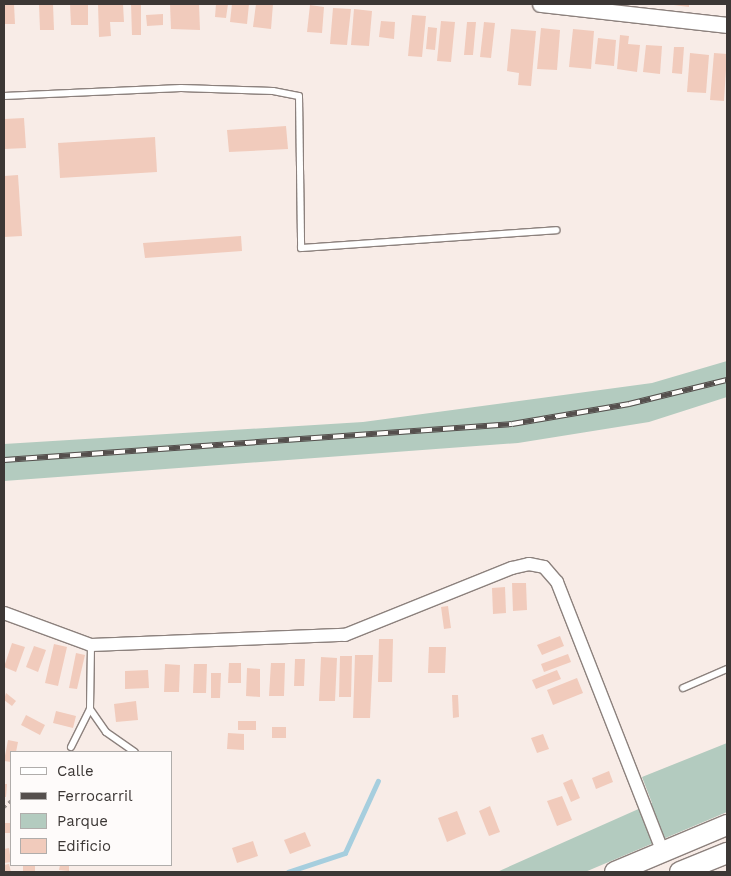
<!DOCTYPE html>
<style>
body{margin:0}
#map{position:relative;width:731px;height:876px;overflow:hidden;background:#f8ece7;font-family:"Work Sans",sans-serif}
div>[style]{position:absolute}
.green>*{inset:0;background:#b3cbbf}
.stream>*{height:4.5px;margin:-2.25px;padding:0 2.25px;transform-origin:2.25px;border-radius:2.25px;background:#a6cede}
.building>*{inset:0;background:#f1cbbc}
.path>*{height:2.5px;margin-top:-1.25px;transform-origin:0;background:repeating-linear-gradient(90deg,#a09793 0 2.5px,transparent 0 6.5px)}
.roads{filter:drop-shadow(1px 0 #8c817d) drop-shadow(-1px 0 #8c817d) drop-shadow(0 1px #8c817d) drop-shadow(0 -1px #8c817d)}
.service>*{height:6px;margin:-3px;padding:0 3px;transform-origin:3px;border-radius:3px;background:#fff}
.minor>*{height:12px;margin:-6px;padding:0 6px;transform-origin:6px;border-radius:6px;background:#fff}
.tertiary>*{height:15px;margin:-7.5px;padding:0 7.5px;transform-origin:7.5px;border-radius:7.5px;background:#fff}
.primary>*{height:20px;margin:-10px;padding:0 10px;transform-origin:10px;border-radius:10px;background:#fff}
.rail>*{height:5.5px;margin-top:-2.75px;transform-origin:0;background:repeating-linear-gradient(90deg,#fefbfa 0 11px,#554f4d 0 22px);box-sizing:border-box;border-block:1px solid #554f4d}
span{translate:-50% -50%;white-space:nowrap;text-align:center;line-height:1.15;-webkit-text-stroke:5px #fefbfa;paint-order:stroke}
.frame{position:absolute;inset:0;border:5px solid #3c3735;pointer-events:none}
.legend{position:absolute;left:10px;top:751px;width:162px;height:115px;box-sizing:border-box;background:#fefbfa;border:1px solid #b0adab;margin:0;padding:6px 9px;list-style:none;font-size:15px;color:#3c3735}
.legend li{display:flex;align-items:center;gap:10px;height:25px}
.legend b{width:25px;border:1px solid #b0adab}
</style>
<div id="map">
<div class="green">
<i style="clip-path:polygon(727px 361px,727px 397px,649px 422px,518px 443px,4px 481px,4px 444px,363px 422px,652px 383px)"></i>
<i style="clip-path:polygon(727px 743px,727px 812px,585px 872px,497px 872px,652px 803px,642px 777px)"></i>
</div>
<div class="stream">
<i style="left:288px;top:872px;width:60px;rotate:-18.4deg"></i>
<i style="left:345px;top:853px;width:79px;rotate:-65.4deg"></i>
</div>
<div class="building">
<i style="clip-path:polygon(4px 4px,14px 4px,15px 24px,4px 24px)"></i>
<i style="clip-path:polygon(39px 4px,53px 4px,54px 30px,40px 30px)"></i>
<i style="clip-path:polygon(70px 4px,88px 4px,88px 25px,71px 25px)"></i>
<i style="clip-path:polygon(98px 4px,123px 4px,124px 22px,110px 22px,111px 36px,99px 37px)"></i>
<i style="clip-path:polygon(131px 4px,141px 4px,141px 35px,132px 35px)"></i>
<i style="clip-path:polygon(170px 4px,199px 4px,200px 30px,171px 29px)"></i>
<i style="clip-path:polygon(216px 4px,228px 4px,226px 18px,215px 17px)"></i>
<i style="clip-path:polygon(232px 4px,249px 4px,247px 24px,230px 22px)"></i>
<i style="clip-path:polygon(256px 4px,273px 4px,271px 29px,253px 27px)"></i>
<i style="clip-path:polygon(666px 4px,689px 4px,689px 7px)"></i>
<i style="clip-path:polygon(310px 5px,324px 7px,322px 33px,307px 32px)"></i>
<i style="clip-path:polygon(333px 8px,351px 9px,347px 45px,330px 44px)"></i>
<i style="clip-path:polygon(354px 9px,372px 11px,369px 46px,351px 45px)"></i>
<i style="clip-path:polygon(163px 14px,163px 25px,147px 26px,146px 15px)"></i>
<i style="clip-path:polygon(412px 15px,426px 16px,422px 57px,408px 56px)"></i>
<i style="clip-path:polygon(381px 21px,395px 22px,394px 39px,379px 37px)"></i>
<i style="clip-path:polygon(441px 21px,455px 22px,451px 62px,437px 61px)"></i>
<i style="clip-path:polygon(467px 22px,476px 22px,473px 55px,464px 55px)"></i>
<i style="clip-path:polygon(484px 22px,495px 23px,491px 58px,480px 57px)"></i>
<i style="clip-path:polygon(428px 27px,437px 28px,435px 50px,426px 49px)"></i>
<i style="clip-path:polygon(541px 28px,560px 30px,557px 70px,537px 69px)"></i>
<i style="clip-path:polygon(511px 29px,536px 31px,531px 86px,518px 85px,519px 73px,507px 71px)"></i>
<i style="clip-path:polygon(573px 29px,594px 31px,591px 69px,569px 67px)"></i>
<i style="clip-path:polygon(620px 35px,629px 36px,628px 44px,640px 45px,637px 72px,617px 69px)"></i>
<i style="clip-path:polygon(598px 38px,616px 40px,614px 66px,595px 64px)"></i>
<i style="clip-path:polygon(646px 45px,662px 46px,660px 74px,643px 72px)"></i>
<i style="clip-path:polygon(674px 47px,684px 47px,682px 74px,672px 73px)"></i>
<i style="clip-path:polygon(690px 53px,709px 55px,706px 93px,687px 92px)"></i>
<i style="clip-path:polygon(714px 53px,727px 54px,724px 101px,710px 100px)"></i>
<i style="clip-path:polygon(24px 118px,26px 148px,4px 149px,4px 119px)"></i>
<i style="clip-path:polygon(286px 126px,288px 149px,229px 152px,227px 130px)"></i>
<i style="clip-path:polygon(155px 137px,157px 172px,60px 178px,58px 143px)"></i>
<i style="clip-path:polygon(18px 175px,22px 236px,4px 237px,4px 176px)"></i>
<i style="clip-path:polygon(241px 236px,242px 251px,145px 258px,143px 243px)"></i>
<i style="clip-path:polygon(512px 583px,526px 583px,527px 610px,513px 611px)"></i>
<i style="clip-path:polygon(505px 587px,506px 613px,493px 614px,492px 588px)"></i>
<i style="clip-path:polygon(448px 606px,451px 628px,444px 629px,441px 607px)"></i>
<i style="clip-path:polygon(560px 636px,564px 646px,542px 655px,537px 645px)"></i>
<i style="clip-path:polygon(379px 639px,393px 639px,392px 682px,378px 682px)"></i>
<i style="clip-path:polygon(12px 643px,25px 647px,16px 672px,4px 667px)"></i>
<i style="clip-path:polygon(54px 644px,67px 647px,58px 686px,45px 683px)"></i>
<i style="clip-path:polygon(34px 646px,46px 650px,38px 672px,26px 667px)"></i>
<i style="clip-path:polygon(429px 647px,446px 647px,445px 673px,428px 673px)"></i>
<i style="clip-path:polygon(76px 653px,85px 655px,77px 689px,69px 688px)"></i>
<i style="clip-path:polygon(568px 654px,571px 662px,544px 672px,541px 664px)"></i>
<i style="clip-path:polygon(355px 655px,373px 655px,370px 718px,353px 718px)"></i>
<i style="clip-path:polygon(340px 656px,352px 656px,351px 697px,339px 697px)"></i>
<i style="clip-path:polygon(321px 657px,337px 658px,335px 701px,319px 701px)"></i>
<i style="clip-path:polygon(295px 659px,305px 659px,304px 686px,294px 686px)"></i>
<i style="clip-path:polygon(229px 663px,241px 663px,241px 683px,228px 683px)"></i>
<i style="clip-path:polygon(271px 663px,285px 663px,284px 696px,269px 696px)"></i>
<i style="clip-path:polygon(165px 664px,180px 665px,179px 692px,164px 692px)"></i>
<i style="clip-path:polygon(194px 664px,207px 664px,206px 693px,193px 693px)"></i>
<i style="clip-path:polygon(247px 668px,260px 669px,260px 697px,246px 696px)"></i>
<i style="clip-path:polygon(148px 670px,149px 688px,125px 689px,125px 671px)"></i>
<i style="clip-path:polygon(557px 670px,561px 679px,536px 689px,532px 680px)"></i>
<i style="clip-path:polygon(211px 673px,221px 673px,220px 698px,211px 698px)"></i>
<i style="clip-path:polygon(577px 678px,583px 693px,553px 705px,547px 690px)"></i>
<i style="clip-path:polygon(6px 693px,16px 701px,12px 706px,4px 700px)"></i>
<i style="clip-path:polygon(452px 695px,458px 695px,459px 717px,453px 718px)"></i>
<i style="clip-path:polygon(136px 701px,138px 720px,116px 722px,114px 704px)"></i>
<i style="clip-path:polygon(56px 711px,76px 716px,73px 728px,53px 723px)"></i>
<i style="clip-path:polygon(26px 715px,45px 725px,40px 735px,21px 725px)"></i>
<i style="clip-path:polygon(238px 721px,256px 721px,256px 730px,238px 730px)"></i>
<i style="clip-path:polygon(272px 727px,286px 727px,286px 738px,272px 738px)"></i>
<i style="clip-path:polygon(228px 733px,244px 734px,244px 750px,227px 749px)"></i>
<i style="clip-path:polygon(543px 734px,549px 749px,537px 753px,531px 738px)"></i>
<i style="clip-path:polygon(8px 740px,18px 742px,16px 752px,11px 752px,11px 762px,4px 761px)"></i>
<i style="clip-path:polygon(609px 771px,613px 782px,596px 789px,592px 778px)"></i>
<i style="clip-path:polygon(572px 779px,580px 798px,571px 802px,563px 783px)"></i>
<i style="clip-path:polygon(4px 784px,7px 784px,6px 797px,4px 797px)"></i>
<i style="clip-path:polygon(562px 796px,572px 820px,557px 826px,547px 801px)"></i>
<i style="clip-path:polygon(490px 806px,500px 832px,489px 836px,479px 811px)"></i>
<i style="clip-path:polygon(457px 811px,466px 834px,447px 842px,438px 818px)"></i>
<i style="clip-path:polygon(4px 823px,11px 823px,11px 833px,4px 833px)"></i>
<i style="clip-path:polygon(305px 832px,311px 846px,290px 854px,284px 840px)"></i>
<i style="clip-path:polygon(253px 841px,258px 856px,237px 863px,232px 848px)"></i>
<i style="clip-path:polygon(9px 848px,11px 862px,4px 863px,4px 849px)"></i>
<i style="clip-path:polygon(9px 864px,11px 872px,4px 872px,4px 865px)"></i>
<i style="clip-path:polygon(60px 865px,69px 865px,69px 871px,59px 870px)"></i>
<i style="clip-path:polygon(23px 866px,35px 866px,35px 872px,23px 872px)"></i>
</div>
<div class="path">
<i style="left:4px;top:807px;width:10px;rotate:-45deg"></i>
</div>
<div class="roads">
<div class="service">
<i style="left:4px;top:96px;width:177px;rotate:-2.6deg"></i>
<i style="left:181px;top:88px;width:92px;rotate:1.9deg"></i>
<i style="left:273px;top:91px;width:26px;rotate:11deg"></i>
<i style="left:299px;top:96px;width:152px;rotate:89.2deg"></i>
<i style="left:301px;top:248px;width:256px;rotate:-4deg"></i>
<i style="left:683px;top:688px;width:48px;rotate:-23.4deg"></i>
<i style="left:90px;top:709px;width:28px;rotate:55deg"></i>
<i style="left:106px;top:732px;width:35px;rotate:35deg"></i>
<i style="left:71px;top:747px;width:42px;rotate:-63.4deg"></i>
<i style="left:90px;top:709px;width:64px;rotate:-89.1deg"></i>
</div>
<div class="minor">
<i style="left:4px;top:613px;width:93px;rotate:20.2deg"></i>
<i style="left:91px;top:645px;width:254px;rotate:-2.3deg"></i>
<i style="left:345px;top:635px;width:180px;rotate:-21.9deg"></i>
<i style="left:512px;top:568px;width:17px;rotate:-13deg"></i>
<i style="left:529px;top:564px;width:15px;rotate:11deg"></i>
<i style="left:544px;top:567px;width:20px;rotate:49deg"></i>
<i style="left:557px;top:582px;width:290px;rotate:68.6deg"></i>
</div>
<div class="tertiary">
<i style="left:540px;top:4px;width:188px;rotate:6.4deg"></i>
</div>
<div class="primary">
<i style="left:615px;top:872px;width:121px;rotate:-22.8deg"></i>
<i style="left:680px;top:872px;width:51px;rotate:-22deg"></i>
</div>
</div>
<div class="rail">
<i style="left:4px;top:460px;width:509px;rotate:-4.05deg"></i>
<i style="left:512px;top:424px;width:119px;rotate:-9.7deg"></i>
<i style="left:629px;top:404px;width:101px;rotate:-13.8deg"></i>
</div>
<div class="frame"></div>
<ul class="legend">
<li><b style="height:6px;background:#fff"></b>Calle</li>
<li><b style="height:6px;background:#554f4d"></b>Ferrocarril</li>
<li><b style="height:14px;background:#b3cbbf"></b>Parque</li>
<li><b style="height:14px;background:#f1cbbc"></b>Edificio</li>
</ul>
</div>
